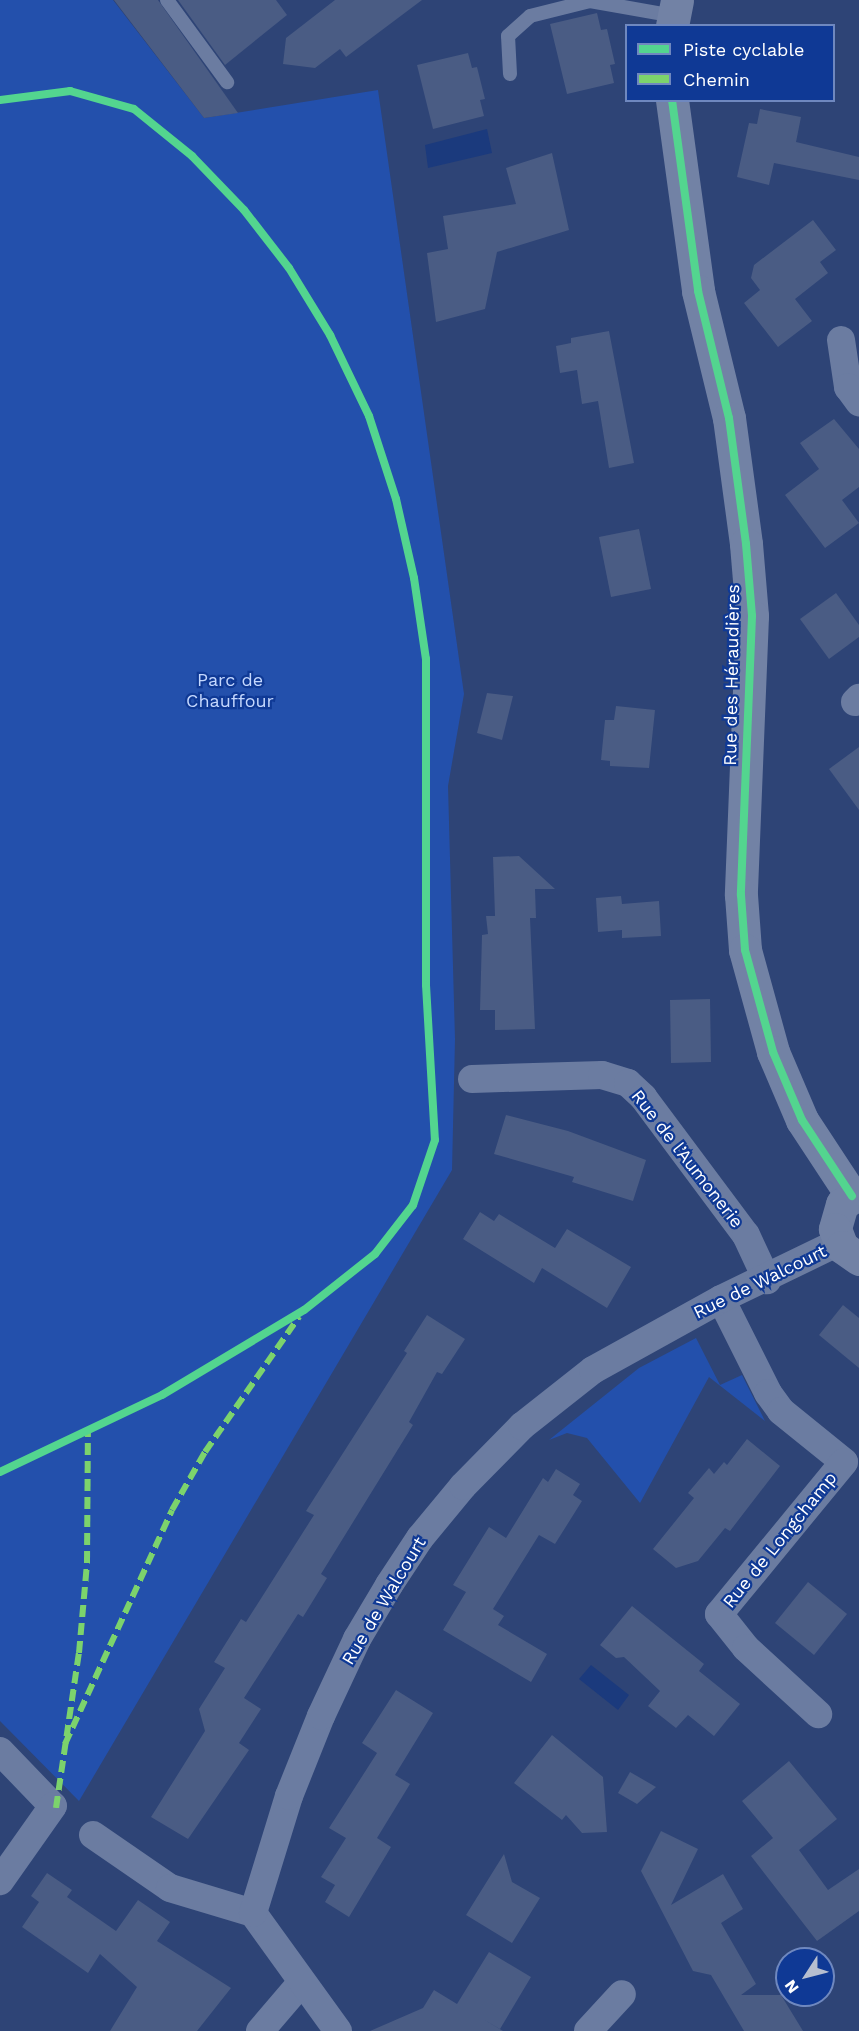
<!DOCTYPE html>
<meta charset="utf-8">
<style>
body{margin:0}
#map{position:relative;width:859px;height:2031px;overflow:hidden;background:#2e4476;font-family:"Work Sans",sans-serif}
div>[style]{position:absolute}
.green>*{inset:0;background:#2350ac}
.water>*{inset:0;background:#1b3a7d}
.building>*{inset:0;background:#4a5c84}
.lane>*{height:14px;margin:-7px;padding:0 7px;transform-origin:7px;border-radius:7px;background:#6b7ca1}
.street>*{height:28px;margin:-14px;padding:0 14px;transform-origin:14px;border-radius:14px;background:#6b7ca1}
.secondary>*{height:33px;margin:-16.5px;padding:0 16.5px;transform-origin:16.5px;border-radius:16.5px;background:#7282a5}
.quiet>*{height:6px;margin-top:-3px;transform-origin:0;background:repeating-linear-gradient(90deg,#7cd36c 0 12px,transparent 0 18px)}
.cycleway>*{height:8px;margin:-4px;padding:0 4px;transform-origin:4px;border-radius:4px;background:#53d58f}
span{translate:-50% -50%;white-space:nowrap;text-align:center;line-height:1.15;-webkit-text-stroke:4.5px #0f3995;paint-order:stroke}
.street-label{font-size:18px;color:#fff}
.park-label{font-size:18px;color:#c5d8fe}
.legend{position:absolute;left:625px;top:24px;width:210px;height:78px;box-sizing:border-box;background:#0f3995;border:2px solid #6f88bf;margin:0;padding:8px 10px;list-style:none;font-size:18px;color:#fff}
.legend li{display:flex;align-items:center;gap:12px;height:30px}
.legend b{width:30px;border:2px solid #6f88bf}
.north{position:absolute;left:775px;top:1947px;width:60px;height:60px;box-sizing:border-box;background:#0f3995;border:2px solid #6f88bf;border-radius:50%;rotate:234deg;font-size:16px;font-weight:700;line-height:24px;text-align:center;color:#fff}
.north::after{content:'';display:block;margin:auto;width:21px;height:27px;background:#b6becf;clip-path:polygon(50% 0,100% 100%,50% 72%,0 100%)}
</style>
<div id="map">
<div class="green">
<i style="clip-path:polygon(0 0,113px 0,204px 118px,378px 90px,464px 694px,448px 786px,455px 1039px,452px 1170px,79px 1801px,0 1721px)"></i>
<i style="clip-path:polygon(696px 1338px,720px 1385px,742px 1375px,765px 1421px,709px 1377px,640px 1503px,587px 1438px,567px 1433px,549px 1440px,639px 1368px)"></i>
</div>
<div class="water">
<i style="clip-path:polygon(487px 129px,492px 153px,428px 168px,425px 145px)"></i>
<i style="clip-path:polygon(591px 1665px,629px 1695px,618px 1710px,579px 1679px)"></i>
</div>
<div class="building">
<i style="clip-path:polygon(114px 0,158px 0,238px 113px,204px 118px)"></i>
<i style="clip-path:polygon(178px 0,276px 0,287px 15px,225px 65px)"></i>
<i style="clip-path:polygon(335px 0,422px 0,346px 57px,340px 49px,315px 68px,283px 64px,286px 38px)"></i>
<i style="clip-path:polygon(597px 13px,601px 30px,607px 29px,615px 64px,610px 65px,614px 83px,567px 94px,550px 24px)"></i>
<i style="clip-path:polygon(468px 53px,472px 68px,477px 67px,485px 99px,480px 100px,484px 116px,433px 129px,417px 65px)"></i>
<i style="clip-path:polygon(760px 109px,801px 117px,796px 142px,859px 157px,859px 180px,774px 163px,769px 185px,737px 177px,749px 123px,757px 124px)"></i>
<i style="clip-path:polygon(552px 153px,569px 230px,497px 252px,485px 309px,436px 322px,427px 253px,448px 249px,443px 216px,516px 204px,506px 168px)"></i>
<i style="clip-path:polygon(813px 220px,836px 250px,820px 262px,828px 273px,795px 299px,812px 321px,778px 347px,744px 303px,760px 290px,751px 278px,754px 265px)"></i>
<i style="clip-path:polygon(609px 331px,634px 463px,609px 468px,598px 401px,582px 404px,577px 370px,560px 373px,556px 346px,571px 343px,571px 338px)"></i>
<i style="clip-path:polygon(834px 419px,859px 449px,859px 487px,842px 500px,859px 523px,825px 548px,785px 495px,819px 469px,800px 443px)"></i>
<i style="clip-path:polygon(639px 529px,651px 589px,611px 597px,599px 537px)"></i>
<i style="clip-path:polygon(836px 593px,859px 625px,859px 637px,829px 659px,800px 619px)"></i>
<i style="clip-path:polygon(487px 693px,513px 696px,502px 740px,477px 733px)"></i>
<i style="clip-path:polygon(616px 706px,655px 710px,649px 768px,610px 766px,610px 761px,601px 760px,605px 720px,614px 720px)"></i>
<i style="clip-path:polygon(859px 747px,859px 810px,829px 769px)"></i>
<i style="clip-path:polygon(519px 856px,555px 889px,535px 889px,536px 918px,530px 918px,535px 1029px,495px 1030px,495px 1010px,480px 1010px,482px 935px,488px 934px,486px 916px,495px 916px,493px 857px)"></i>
<i style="clip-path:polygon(621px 896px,622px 904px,659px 901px,661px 936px,622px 938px,622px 930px,598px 932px,596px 898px)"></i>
<i style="clip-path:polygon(710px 999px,711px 1062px,671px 1063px,670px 1000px)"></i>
<i style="clip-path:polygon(506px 1115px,568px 1131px,646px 1160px,633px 1201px,572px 1182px,574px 1177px,494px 1154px)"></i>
<i style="clip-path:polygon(480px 1212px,494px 1221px,499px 1214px,555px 1248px,567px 1229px,631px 1267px,607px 1308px,542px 1268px,534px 1283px,463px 1239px)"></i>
<i style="clip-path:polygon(843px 1305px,859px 1318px,859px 1368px,819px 1335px)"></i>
<i style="clip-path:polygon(427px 1315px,465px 1339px,442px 1374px,437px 1372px,409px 1422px,413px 1425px,321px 1574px,327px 1578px,303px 1617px,298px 1614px,244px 1698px,261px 1709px,239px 1743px,249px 1750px,188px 1839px,151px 1817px,205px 1731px,199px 1709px,225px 1668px,214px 1662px,241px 1619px,246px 1622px,314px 1515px,306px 1511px,407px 1353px,404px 1351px)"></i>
<i style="clip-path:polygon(747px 1439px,780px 1466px,730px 1531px,725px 1528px,698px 1561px,676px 1568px,653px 1549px,694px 1498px,688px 1493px,709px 1468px,714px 1474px,724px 1462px,727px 1465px)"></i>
<i style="clip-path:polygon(556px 1469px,580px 1484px,573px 1495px,582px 1501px,555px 1544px,539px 1535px,493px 1609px,504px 1616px,498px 1625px,547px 1654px,531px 1682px,443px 1630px,466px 1592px,453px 1585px,489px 1527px,506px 1538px,543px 1478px,548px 1482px)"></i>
<i style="clip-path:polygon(808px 1582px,847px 1614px,814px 1655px,775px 1623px)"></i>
<i style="clip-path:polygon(632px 1606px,704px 1664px,699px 1671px,740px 1704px,714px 1736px,688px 1715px,676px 1728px,648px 1706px,660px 1691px,624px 1657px,616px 1658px,600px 1645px)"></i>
<i style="clip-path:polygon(396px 1690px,433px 1713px,395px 1775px,410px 1784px,377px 1838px,391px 1847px,349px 1917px,325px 1902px,335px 1885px,321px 1877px,346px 1838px,329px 1828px,377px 1753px,362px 1743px)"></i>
<i style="clip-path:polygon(552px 1735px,603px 1777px,607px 1832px,582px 1833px,566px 1815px,562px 1820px,514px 1783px)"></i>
<i style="clip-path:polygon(789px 1761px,837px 1819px,799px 1850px,828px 1890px,859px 1869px,859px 1911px,817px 1941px,751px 1856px,773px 1838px,742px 1801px)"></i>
<i style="clip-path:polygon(630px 1772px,656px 1787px,637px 1804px,618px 1793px)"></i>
<i style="clip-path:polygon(661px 1831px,698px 1849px,671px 1905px,723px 1874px,743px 1909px,721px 1923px,756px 1984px,741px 1995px,781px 1995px,803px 2031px,744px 2031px,711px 1975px,693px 1971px,641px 1871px)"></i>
<i style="clip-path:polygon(504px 1854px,512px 1882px,540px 1898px,512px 1943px,466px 1915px)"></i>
<i style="clip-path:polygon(47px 1873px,72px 1890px,67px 1897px,116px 1931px,138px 1900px,170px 1922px,157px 1941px,231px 1988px,197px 2031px,110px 2031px,137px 1987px,100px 1954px,88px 1973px,22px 1927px,39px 1902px,31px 1896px)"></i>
<i style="clip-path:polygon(489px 1952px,531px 1977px,500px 2029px,483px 2019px,503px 2031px,370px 2031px,423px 2008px,434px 1990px,457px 2004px)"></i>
</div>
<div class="lane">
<i style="left:167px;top:0;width:102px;rotate:53.8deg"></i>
<i style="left:510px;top:74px;width:38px;rotate:-93deg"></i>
<i style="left:508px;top:36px;width:30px;rotate:-42deg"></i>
<i style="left:530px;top:16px;width:62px;rotate:-14deg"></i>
<i style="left:590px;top:1px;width:85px;rotate:10.1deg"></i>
</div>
<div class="street">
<i style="left:841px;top:340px;width:48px;rotate:81.5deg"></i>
<i style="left:848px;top:387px;width:19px;rotate:54deg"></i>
<i style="left:855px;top:702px;width:6px;rotate:-45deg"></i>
<i style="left:472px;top:1079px;width:130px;rotate:-1.8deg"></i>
<i style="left:602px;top:1075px;width:27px;rotate:17deg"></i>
<i style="left:628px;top:1083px;width:21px;rotate:43deg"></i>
<i style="left:643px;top:1097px;width:172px;rotate:53.3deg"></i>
<i style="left:746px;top:1235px;width:50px;rotate:65deg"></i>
<i style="left:721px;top:1299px;width:105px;rotate:63.4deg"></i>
<i style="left:768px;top:1393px;width:22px;rotate:54deg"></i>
<i style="left:781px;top:1411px;width:81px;rotate:39deg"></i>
<i style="left:844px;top:1462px;width:197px;rotate:129.4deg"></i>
<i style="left:719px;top:1614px;width:43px;rotate:51.5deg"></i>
<i style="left:746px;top:1648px;width:98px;rotate:42.5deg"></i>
<i style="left:0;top:1751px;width:76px;rotate:46.1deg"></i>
<i style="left:53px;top:1806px;width:92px;rotate:125.2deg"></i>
<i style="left:93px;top:1835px;width:93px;rotate:34.5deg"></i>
<i style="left:170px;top:1888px;width:87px;rotate:16.8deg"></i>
<i style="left:260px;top:2031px;width:63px;rotate:-49.5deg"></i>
<i style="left:338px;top:2031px;width:145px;rotate:-125.8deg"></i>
<i style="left:253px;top:1913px;width:122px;rotate:-72.9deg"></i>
<i style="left:289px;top:1796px;width:86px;rotate:-68.2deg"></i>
<i style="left:321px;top:1716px;width:85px;rotate:-64.9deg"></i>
<i style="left:357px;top:1639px;width:63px;rotate:-59.3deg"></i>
<i style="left:389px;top:1585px;width:56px;rotate:-56.6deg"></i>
<i style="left:420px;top:1538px;width:67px;rotate:-50.4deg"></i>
<i style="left:463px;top:1486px;width:84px;rotate:-45.5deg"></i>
<i style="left:522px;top:1426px;width:90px;rotate:-38.3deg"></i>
<i style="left:593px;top:1370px;width:146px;rotate:-29deg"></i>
<i style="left:721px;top:1299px;width:131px;rotate:-25.8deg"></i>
<i style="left:588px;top:2031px;width:50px;rotate:-47.4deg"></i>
</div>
<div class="secondary">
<i style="left:672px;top:26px;width:26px;rotate:-79deg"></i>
<i style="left:672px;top:100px;width:193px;rotate:82.2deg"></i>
<i style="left:698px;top:291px;width:131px;rotate:76.3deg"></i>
<i style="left:729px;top:418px;width:127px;rotate:82.3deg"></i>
<i style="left:746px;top:544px;width:72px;rotate:85.2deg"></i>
<i style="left:752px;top:616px;width:279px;rotate:92.3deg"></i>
<i style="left:741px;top:895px;width:55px;rotate:85.8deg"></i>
<i style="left:745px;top:950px;width:106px;rotate:74.6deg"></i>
<i style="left:773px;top:1052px;width:74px;rotate:66.9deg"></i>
<i style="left:802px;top:1120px;width:91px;rotate:56.7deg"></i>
<i style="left:859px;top:1193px;width:20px;rotate:147deg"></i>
<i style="left:842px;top:1204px;width:26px;rotate:106deg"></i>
<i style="left:835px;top:1229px;width:19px;rotate:69deg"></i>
<i style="left:842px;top:1247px;width:21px;rotate:35deg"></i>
</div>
<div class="quiet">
<i style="left:65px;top:1744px;width:257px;rotate:-65.4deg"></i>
<i style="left:172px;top:1510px;width:67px;rotate:-60.4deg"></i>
<i style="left:205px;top:1452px;width:165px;rotate:-55.2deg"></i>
<i style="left:56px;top:1808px;width:157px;rotate:-81.6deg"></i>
<i style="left:79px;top:1653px;width:90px;rotate:-84.9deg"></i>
<i style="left:87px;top:1563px;width:130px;rotate:-89.6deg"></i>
</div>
<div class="cycleway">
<i style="left:0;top:100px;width:71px;rotate:-7.3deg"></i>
<i style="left:70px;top:91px;width:66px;rotate:15.7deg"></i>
<i style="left:134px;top:109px;width:75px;rotate:39deg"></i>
<i style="left:192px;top:156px;width:75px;rotate:46.1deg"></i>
<i style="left:244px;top:210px;width:73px;rotate:52.2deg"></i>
<i style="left:289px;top:268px;width:79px;rotate:58.5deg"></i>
<i style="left:330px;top:335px;width:90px;rotate:64.3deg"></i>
<i style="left:369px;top:416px;width:87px;rotate:72deg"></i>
<i style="left:396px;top:499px;width:81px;rotate:77.2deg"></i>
<i style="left:414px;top:578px;width:82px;rotate:81.6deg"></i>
<i style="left:426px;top:659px;width:326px;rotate:90deg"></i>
<i style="left:426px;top:985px;width:155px;rotate:86.7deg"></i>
<i style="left:435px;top:1140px;width:69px;rotate:108.7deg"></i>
<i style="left:413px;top:1205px;width:62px;rotate:127.8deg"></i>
<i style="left:375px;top:1254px;width:90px;rotate:141.7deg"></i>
<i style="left:304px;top:1310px;width:165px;rotate:149.1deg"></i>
<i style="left:162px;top:1395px;width:179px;rotate:154.6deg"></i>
<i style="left:672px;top:100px;width:193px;rotate:82.2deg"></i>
<i style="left:698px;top:291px;width:131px;rotate:76.3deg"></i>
<i style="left:729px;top:418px;width:127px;rotate:82.3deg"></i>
<i style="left:746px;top:544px;width:72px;rotate:85.2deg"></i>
<i style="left:752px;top:616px;width:279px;rotate:92.3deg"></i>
<i style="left:741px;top:895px;width:55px;rotate:85.8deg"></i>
<i style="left:745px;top:950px;width:106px;rotate:74.6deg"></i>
<i style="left:773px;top:1052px;width:74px;rotate:66.9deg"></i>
<i style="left:802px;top:1120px;width:91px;rotate:56.7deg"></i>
</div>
<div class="street-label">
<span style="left:732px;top:675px;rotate:-89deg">Rue des Héraudières</span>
<span style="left:687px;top:1159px;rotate:52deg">Rue de l’Aumonerie</span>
<span style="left:760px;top:1282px;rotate:-26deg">Rue de Walcourt</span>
<span style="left:780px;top:1540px;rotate:-51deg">Rue de Longchamp</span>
<span style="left:384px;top:1601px;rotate:-59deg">Rue de Walcourt</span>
</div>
<div class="park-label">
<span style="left:230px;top:691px">Parc de<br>Chauffour</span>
</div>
<ul class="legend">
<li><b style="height:8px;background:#53d58f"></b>Piste cyclable</li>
<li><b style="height:8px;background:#7cd36c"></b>Chemin</li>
</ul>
<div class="north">N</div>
</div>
